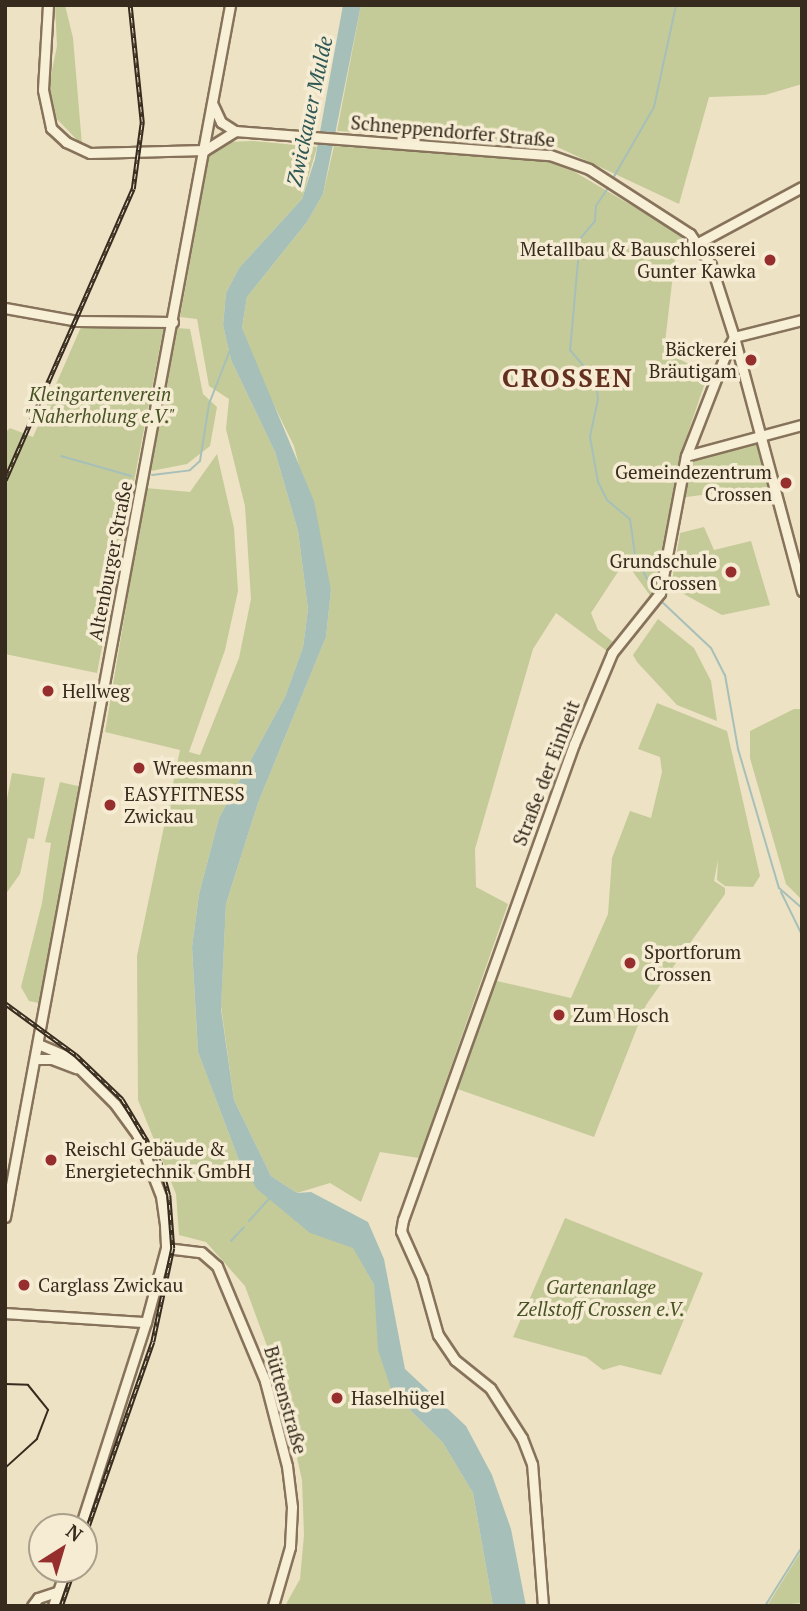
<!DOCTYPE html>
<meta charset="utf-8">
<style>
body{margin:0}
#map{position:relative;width:807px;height:1611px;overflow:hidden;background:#ede2c4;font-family:"PT Serif",serif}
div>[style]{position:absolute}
.green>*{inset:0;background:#c4cb98}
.water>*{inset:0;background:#a6c0b9}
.stream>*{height:2px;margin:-1px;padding:0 1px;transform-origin:1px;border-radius:1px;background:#a6c0b9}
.roads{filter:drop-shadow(2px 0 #87735b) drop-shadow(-2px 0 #87735b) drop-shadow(0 2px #87735b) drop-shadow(0 -2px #87735b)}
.minor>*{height:9px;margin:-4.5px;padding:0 4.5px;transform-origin:4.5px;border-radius:4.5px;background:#f8efd7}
.tram>*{height:2px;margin:-1px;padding:0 1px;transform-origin:1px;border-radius:1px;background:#372b1e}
.rail>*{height:4.5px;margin-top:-2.25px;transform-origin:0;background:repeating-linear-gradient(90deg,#f5ecd3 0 5px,#372b1e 0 10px);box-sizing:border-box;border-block:2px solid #372b1e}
.dots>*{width:19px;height:19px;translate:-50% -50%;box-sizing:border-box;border:4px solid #f5ecd3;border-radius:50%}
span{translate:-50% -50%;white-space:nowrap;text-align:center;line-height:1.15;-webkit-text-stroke:7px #f5ecd3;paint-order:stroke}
.street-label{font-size:19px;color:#372b1e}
.poi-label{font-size:19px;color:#372b1e}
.right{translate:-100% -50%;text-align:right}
.left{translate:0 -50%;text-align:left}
.park-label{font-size:19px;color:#475325;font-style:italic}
.water-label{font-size:21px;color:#2e5755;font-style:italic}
.district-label{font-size:26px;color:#632f1f;font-weight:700;letter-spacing:2px}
.frame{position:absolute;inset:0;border:7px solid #372b1e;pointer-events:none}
.north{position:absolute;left:28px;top:1513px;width:70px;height:70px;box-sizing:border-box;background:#f5ecd3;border:2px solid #a99f8b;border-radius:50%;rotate:37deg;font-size:19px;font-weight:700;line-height:28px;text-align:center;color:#372b1e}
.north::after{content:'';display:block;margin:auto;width:24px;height:32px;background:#952e2c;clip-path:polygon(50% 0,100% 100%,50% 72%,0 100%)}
</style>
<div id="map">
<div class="green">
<i style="clip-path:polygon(55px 5px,65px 5px,73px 38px,82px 145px,55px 117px,48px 90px,57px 46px)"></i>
<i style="clip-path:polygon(361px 5px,802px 5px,802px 84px,765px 95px,709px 97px,679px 204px,551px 144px,337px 131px)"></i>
<i style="clip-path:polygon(253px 141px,317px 147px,302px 199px,239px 268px,226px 293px,223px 325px,231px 360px,275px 452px,298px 531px,308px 609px,303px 647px,285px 697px,219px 818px,199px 894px,192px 947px,198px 1052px,240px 1163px,353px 1247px,374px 1285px,392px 1392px,443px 1443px,473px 1493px,493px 1606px,285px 1606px,300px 1579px,304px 1535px,302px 1480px,279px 1379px,245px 1286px,206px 1242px,179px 1235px,176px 1194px,138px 1100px,137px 956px,180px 750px,105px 732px,146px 488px,190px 492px,217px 454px,234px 528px,238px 591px,225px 650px,189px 752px,200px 755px,239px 658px,251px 599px,245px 506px,226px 429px,229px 399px,209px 386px,197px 319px,180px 317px,209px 157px,228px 142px)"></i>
<i style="clip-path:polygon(334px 146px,548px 161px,573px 171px,653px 218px,683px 237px,676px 249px,664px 351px,708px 374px,681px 453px,652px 598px,625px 561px,591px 613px,598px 630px,613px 642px,607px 651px,556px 613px,533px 649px,475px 849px,476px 887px,508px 904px,419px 1158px,380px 1152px,361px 1202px,330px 1183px,297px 1193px,271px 1176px,234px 1100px,221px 1006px,226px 904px,258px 803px,326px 637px,331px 590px,294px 446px,254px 364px,242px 328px,247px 297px,307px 222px,323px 194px)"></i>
<i style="clip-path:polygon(164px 326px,97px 673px,5px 654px,5px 433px,10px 428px,33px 437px,81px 327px)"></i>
<i style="clip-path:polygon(177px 328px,190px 329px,203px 394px,217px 407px,210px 446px,187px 464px,151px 471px)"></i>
<i style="clip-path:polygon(760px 438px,773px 486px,678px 498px,686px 456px)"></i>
<i style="clip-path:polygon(704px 527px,714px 550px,751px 541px,770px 605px,722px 615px,671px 587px,680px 533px)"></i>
<i style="clip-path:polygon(658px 619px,694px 648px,711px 681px,717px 721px,677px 705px,637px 662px,633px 655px)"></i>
<i style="clip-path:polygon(657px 703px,727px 731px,760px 876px,753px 887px,725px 886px,717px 880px,718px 860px,714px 881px,725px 888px,725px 894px,646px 1005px,594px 1137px,449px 1086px,488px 979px,571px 998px,608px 914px,612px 858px,630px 811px,651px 818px,662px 772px,660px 757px,638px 749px)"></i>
<i style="clip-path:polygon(794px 709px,802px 709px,801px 899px,786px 884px,750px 758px,750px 731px)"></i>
<i style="clip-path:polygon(12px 773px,45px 778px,34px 839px,28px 838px,20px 874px,5px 895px,5px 809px)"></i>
<i style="clip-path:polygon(60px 782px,82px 787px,39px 1003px,29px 1001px,21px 987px,42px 903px,51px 843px,45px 842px)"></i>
<i style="clip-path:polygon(565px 1218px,703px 1273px,661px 1375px,620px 1365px,603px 1370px,586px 1357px,513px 1337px)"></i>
<i style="clip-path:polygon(802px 1550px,802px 1603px,767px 1606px,795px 1561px)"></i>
</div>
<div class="water">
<i style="clip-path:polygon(343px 5px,361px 5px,323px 194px,307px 222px,247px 297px,242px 328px,314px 501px,331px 590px,326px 637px,258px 803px,226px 904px,221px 1009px,234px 1100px,271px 1176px,297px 1193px,311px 1192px,368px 1222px,384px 1259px,405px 1369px,466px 1426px,492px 1475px,511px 1529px,526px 1606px,493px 1606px,473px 1493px,443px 1443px,392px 1392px,378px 1350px,374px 1285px,353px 1248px,310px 1233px,257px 1189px,240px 1163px,198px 1052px,192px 947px,199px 894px,219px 818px,285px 697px,303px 647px,308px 609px,298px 531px,275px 452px,231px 360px,223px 325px,226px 293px,239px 268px,302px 199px,315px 159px)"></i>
</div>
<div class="stream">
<i style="left:612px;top:180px;width:84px;rotate:-60.1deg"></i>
<i style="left:654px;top:107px;width:104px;rotate:-77.8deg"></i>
<i style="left:610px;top:185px;width:25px;rotate:124deg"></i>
<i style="left:596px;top:206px;width:15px;rotate:94deg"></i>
<i style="left:595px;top:221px;width:23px;rotate:130deg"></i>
<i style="left:580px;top:239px;width:111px;rotate:95.1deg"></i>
<i style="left:570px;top:350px;width:40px;rotate:50deg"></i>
<i style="left:596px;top:381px;width:18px;rotate:84deg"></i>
<i style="left:598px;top:399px;width:39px;rotate:102deg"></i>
<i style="left:590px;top:437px;width:46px;rotate:79.9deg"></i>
<i style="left:598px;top:482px;width:20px;rotate:63deg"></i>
<i style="left:607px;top:500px;width:30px;rotate:40deg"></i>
<i style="left:630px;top:519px;width:36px;rotate:82deg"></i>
<i style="left:635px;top:555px;width:42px;rotate:63.4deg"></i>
<i style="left:61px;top:456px;width:73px;rotate:15.9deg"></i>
<i style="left:152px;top:475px;width:38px;rotate:-7deg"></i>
<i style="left:190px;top:470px;width:13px;rotate:-42deg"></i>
<i style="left:200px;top:461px;width:58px;rotate:-81deg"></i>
<i style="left:209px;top:404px;width:58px;rotate:-68.7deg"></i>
<i style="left:660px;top:600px;width:70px;rotate:43.3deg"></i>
<i style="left:711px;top:648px;width:30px;rotate:63deg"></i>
<i style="left:725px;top:675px;width:75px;rotate:80deg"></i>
<i style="left:738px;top:749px;width:145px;rotate:73.6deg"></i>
<i style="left:779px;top:888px;width:30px;rotate:41deg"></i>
<i style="left:781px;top:892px;width:48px;rotate:64deg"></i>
<i style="left:249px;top:1221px;width:31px;rotate:-48deg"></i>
<i style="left:231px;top:1241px;width:19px;rotate:-47deg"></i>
<i style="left:765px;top:1606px;width:70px;rotate:-57.9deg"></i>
</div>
<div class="roads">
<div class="minor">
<i style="left:48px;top:5px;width:85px;rotate:93.4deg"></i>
<i style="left:43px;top:90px;width:39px;rotate:78deg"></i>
<i style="left:51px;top:128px;width:21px;rotate:43deg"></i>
<i style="left:66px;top:142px;width:26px;rotate:25deg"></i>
<i style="left:90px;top:153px;width:115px;rotate:-1.5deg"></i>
<i style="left:213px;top:105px;width:19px;rotate:65deg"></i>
<i style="left:221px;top:122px;width:17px;rotate:33deg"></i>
<i style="left:205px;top:150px;width:36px;rotate:-32deg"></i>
<i style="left:235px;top:131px;width:316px;rotate:4.4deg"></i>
<i style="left:550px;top:155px;width:41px;rotate:19.7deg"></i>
<i style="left:589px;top:169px;width:120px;rotate:32.8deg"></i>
<i style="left:690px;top:234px;width:37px;rotate:56deg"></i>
<i style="left:711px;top:265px;width:76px;rotate:72.3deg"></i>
<i style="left:734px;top:337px;width:263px;rotate:75deg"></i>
<i style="left:698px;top:243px;width:118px;rotate:-28.3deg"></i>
<i style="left:5px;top:308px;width:73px;rotate:10.2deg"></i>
<i style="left:77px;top:321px;width:96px;rotate:0.6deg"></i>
<i style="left:686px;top:456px;width:120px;rotate:-15deg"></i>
<i style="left:38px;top:1044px;width:33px;rotate:23deg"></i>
<i style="left:68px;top:1057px;width:66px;rotate:45deg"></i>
<i style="left:115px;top:1104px;width:37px;rotate:54deg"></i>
<i style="left:137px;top:1134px;width:66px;rotate:68.8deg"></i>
<i style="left:161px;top:1196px;width:30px;rotate:82deg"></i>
<i style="left:165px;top:1226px;width:22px;rotate:87deg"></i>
<i style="left:166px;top:1248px;width:77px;rotate:105.1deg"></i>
<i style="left:146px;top:1322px;width:215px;rotate:107.8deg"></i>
<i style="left:35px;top:1059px;width:17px"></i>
<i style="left:52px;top:1059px;width:26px;rotate:21deg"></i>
<i style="left:5px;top:1217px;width:1233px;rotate:-79.48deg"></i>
<i style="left:166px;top:1248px;width:35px;rotate:7deg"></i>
<i style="left:201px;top:1252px;width:21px;rotate:41deg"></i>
<i style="left:217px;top:1266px;width:125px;rotate:67.3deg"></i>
<i style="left:265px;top:1381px;width:88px;rotate:75.5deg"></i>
<i style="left:287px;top:1466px;width:41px;rotate:83deg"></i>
<i style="left:292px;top:1507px;width:40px;rotate:92.9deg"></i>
<i style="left:290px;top:1547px;width:61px;rotate:106.1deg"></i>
<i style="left:5px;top:1313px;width:141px;rotate:3.7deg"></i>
<i style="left:32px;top:1606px;width:10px;rotate:-53deg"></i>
<i style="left:38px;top:1598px;width:20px;rotate:-18deg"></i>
<i style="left:53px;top:1606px;width:39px;rotate:-71deg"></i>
<i style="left:543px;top:1606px;width:142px;rotate:-94.4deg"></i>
<i style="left:532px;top:1464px;width:28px;rotate:-111deg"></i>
<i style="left:522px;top:1438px;width:59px;rotate:-122.6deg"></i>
<i style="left:490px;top:1388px;width:45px;rotate:-141.3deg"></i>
<i style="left:455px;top:1360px;width:30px;rotate:-124deg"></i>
<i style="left:438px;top:1335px;width:59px;rotate:-105.7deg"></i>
<i style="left:422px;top:1278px;width:51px;rotate:-114.1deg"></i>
<i style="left:401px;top:1231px;width:11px;rotate:-80deg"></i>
<i style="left:403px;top:1220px;width:506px;rotate:-70.24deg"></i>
<i style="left:574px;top:744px;width:99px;rotate:-67.3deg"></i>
<i style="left:612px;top:653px;width:77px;rotate:-51.3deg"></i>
<i style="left:660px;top:593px;width:139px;rotate:-79.3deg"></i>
<i style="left:686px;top:456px;width:116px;rotate:-68.7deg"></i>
<i style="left:728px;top:348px;width:13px;rotate:-61deg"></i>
<i style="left:734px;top:337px;width:70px;rotate:-14deg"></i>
</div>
</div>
<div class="tram">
<i style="left:5px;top:1384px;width:23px;rotate:2deg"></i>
<i style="left:28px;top:1385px;width:32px;rotate:51deg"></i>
<i style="left:48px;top:1410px;width:31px;rotate:111deg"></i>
<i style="left:37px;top:1439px;width:43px;rotate:137.8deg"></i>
</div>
<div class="rail">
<i style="left:5px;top:480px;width:318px;rotate:-66.3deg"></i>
<i style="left:133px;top:189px;width:68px;rotate:-82.3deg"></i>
<i style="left:142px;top:122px;width:118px;rotate:-95.9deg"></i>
<i style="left:5px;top:1003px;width:88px;rotate:36.2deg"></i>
<i style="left:76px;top:1055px;width:64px;rotate:43.7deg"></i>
<i style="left:122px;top:1099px;width:74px;rotate:58.9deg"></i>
<i style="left:160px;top:1162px;width:34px;rotate:75deg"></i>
<i style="left:169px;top:1195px;width:53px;rotate:85.7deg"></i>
<i style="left:173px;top:1248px;width:96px;rotate:102deg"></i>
<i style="left:153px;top:1342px;width:209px;rotate:109.3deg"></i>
<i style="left:84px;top:1555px;width:24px;rotate:-71deg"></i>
<i style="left:61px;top:1606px;width:39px;rotate:-71deg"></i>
</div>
<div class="dots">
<i style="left:770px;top:260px;background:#952e2c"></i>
<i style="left:751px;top:360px;background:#952e2c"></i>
<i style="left:786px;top:483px;background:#952e2c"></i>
<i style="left:731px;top:572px;background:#952e2c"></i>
<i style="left:48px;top:691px;background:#952e2c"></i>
<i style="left:139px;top:768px;background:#952e2c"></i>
<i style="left:110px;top:805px;background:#952e2c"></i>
<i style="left:630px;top:963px;background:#952e2c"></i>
<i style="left:559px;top:1015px;background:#952e2c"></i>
<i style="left:51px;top:1160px;background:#952e2c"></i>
<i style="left:24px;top:1285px;background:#952e2c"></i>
<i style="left:337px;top:1398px;background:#952e2c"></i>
</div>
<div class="street-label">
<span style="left:453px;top:131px;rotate:5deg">Schneppendorfer Straße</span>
<span style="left:110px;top:561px;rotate:-79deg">Altenburger Straße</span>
<span style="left:546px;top:773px;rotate:-69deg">Straße der Einheit</span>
<span style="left:286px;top:1400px;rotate:74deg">Büttenstraße</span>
</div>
<div class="poi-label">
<span class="right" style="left:756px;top:260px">Metallbau &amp; Bauschlosserei<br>Gunter Kawka</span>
<span class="right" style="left:737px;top:360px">Bäckerei<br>Bräutigam</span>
<span class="right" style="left:772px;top:483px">Gemeindezentrum<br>Crossen</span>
<span class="right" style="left:717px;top:572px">Grundschule<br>Crossen</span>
<span class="left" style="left:62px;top:691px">Hellweg</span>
<span class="left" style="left:153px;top:768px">Wreesmann</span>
<span class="left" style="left:124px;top:805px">EASYFITNESS<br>Zwickau</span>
<span class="left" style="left:644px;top:963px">Sportforum<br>Crossen</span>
<span class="left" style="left:573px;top:1015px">Zum Hosch</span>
<span class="left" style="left:65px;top:1160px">Reischl Gebäude &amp;<br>Energietechnik GmbH</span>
<span class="left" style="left:38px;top:1285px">Carglass Zwickau</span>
<span class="left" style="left:351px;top:1398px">Haselhügel</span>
</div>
<div class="park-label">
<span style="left:100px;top:405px">Kleingartenverein<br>"Naherholung e.V."</span>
<span style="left:601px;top:1298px">Gartenanlage<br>Zellstoff Crossen e.V.</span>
</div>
<div class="water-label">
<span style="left:309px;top:111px;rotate:-78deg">Zwickauer Mulde</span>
</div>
<div class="district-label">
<span style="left:568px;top:378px">CROSSEN</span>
</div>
<div class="frame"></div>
<div class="north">N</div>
</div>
